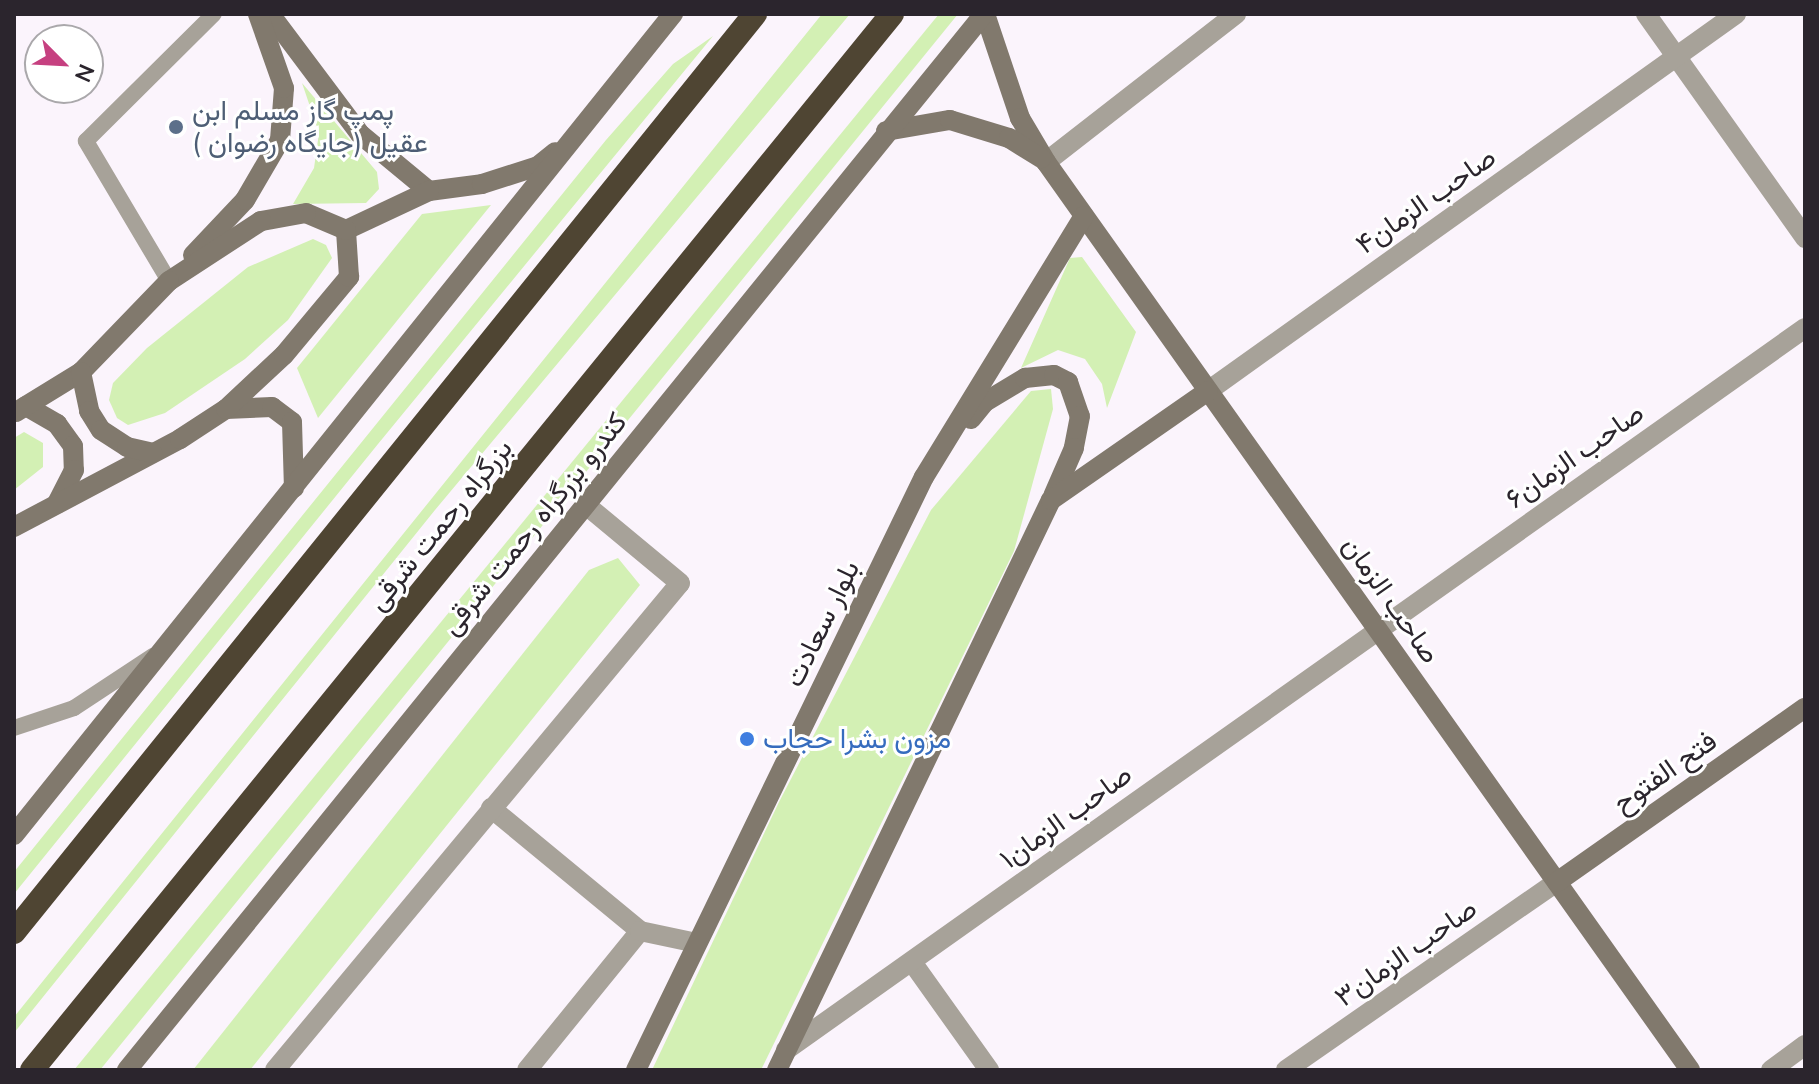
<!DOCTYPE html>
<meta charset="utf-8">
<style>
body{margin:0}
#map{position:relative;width:1819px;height:1084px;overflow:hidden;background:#fbf4fc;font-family:"Nunito Sans",Vazirmatn,sans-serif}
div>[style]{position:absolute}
.green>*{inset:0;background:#d3f0b4}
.lane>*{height:16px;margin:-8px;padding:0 8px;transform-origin:8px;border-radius:8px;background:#a7a299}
.street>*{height:20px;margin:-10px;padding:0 10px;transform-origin:10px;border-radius:10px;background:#a7a299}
.secondary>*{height:20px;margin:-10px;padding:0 10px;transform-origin:10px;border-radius:10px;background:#81796d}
.highway>*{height:24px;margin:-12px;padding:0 12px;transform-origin:12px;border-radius:12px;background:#4f4533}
.dots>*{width:22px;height:22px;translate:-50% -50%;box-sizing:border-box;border:4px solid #fff;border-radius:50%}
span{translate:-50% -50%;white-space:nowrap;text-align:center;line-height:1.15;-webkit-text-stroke:6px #fff;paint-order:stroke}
.service-label{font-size:28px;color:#4e5e75}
.left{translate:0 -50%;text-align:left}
.street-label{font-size:28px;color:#2b252d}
.shop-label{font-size:28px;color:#366cbe}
.frame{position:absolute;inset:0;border:16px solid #2b252d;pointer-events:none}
.north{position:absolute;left:24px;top:24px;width:80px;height:80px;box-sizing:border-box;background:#fff;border:2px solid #aaa8ab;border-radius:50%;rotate:114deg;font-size:22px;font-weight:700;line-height:32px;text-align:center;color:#2b252d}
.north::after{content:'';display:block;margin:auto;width:28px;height:36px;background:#c64080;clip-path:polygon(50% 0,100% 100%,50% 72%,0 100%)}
</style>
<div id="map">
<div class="green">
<i style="clip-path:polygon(822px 14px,850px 14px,435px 510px,14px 1033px,14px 1017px)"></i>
<i style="clip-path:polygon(939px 14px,958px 14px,100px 1070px,74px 1070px)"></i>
<i style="clip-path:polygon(713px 36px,378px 444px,14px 894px,14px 872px,606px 140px,673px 64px)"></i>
<i style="clip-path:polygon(302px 83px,377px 172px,379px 189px,366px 203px,293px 204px,314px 168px,319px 133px)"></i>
<i style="clip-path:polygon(491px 205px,318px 418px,297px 368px,422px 214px)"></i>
<i style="clip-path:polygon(313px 239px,326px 245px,332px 258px,288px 320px,245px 359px,165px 413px,128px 425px,117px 418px,109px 400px,113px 383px,147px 348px,248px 267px)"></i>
<i style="clip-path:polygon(1082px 257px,1136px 332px,1107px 408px,1102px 384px,1085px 359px,1058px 350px,1021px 368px,1070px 258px)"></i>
<i style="clip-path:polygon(1051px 389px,1053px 409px,1014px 551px,761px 1070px,652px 1070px,779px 802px,931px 510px,1031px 391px)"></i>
<i style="clip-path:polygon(24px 432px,43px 443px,43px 467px,14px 490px,14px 438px)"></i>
<i style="clip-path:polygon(618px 558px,640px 585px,250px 1070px,193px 1070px,589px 570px)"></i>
</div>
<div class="lane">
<i style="left:169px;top:281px;width:163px;rotate:-120.7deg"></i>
<i style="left:86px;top:141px;width:180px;rotate:-44.8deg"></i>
<i style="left:14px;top:728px;width:63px;rotate:-18.4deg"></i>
<i style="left:74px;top:708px;width:95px;rotate:-33.4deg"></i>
</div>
<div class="street">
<i style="left:1646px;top:14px;width:275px;rotate:54.6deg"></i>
<i style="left:1046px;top:162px;width:241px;rotate:-37.9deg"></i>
<i style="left:1208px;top:391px;width:649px;rotate:-35.53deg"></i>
<i style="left:491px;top:808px;width:193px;rotate:39.5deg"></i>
<i style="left:640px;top:931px;width:179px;rotate:129.1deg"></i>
<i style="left:640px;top:931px;width:58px;rotate:11.9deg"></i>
<i style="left:912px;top:962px;width:133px;rotate:54.5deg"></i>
<i style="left:786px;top:1050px;width:1249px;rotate:-35.32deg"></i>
<i style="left:275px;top:1070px;width:633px;rotate:-50.25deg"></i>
<i style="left:680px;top:583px;width:122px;rotate:-140.3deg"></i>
<i style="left:1286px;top:1070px;width:330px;rotate:-34.8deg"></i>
<i style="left:1771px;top:1070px;width:42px;rotate:-36.3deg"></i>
</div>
<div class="secondary">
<i style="left:270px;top:14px;width:150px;rotate:53.1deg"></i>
<i style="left:360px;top:134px;width:89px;rotate:39.6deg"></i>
<i style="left:429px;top:191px;width:53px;rotate:-7.5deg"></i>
<i style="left:482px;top:184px;width:59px;rotate:-17.8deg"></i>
<i style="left:538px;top:166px;width:22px;rotate:-39deg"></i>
<i style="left:985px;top:14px;width:110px;rotate:71.4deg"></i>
<i style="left:1020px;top:118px;width:51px;rotate:59.4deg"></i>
<i style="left:1046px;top:162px;width:1113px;rotate:54.65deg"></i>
<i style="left:886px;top:131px;width:65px;rotate:-9.8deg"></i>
<i style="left:950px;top:120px;width:62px;rotate:17deg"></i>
<i style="left:1009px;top:138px;width:38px;rotate:32deg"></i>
<i style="left:346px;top:230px;width:92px;rotate:-25.2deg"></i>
<i style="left:193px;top:255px;width:76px;rotate:-46.6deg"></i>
<i style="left:245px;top:200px;width:69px;rotate:-59.7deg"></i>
<i style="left:280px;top:140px;width:52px;rotate:-85.6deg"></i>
<i style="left:284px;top:88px;width:78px;rotate:-109.4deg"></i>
<i style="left:26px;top:406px;width:36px;rotate:30deg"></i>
<i style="left:57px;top:424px;width:27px;rotate:54deg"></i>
<i style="left:73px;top:446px;width:24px;rotate:88deg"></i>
<i style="left:74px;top:470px;width:38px;rotate:117deg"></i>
<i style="left:226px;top:409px;width:46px;rotate:-2.5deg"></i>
<i style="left:272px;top:407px;width:25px;rotate:37deg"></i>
<i style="left:292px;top:422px;width:66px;rotate:88.3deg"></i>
<i style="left:16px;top:412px;width:76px;rotate:-31.6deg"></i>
<i style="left:971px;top:419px;width:22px;rotate:-51deg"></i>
<i style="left:985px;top:402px;width:47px;rotate:-31deg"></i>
<i style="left:1025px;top:378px;width:29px;rotate:-6deg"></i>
<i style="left:1054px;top:375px;width:16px;rotate:27deg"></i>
<i style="left:1068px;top:382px;width:36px;rotate:71deg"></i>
<i style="left:1080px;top:416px;width:33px;rotate:101deg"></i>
<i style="left:1074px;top:448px;width:52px;rotate:113.6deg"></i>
<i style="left:14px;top:527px;width:188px;rotate:-27.9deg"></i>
<i style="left:180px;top:439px;width:55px;rotate:-33.1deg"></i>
<i style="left:226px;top:409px;width:79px;rotate:-43deg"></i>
<i style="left:284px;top:355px;width:102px;rotate:-50.2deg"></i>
<i style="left:349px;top:277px;width:47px;rotate:-93.7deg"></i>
<i style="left:346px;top:230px;width:43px;rotate:-157deg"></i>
<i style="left:306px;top:213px;width:46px;rotate:169.9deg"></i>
<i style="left:261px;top:221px;width:110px;rotate:146.9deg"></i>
<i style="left:169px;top:281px;width:127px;rotate:134deg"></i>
<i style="left:81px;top:372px;width:40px;rotate:78deg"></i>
<i style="left:89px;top:411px;width:22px;rotate:58deg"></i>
<i style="left:101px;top:430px;width:31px;rotate:33deg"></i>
<i style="left:127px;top:447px;width:26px;rotate:13deg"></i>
<i style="left:14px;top:835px;width:1053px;rotate:-51.25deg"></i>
<i style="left:1557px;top:882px;width:303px;rotate:-35.1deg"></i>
<i style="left:127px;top:1070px;width:1360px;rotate:-50.94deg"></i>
<i style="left:636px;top:1070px;width:659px;rotate:-64.1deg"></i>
<i style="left:924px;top:477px;width:306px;rotate:-58.5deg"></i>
<i style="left:777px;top:1070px;width:632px;rotate:-64.33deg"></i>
<i style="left:1051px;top:500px;width:191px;rotate:-34.8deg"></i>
</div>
<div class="highway">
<i style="left:14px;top:932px;width:1180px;rotate:-51.09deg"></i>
<i style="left:32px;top:1070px;width:1362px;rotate:-50.84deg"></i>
</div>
<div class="dots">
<i style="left:176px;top:127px;background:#5c6f8a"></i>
<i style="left:747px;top:739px;background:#3f7fe0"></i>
</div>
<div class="service-label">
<span class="left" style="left:192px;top:127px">پمپ گاز مسلم ابن<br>عقیل (جایگاه رضوان )</span>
</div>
<div class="street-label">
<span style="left:1426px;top:201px;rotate:-35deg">صاحب الزمان۴</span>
<span style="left:1575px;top:456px;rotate:-35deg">صاحب الزمان۶</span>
<span style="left:534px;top:524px;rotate:-51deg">کندرو بزرگراه رحمت شرقی</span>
<span style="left:440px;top:525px;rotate:-51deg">بزرگراه رحمت شرقی</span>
<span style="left:1391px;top:600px;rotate:55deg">صاحب الزمان</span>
<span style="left:822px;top:624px;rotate:-64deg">بلوار سعادت</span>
<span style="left:1665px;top:772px;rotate:-35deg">فتح الفتوح</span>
<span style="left:1066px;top:817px;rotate:-36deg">صاحب الزمان۱</span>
<span style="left:1406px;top:953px;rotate:-35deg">صاحب الزمان۳</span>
</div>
<div class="shop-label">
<span class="left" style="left:763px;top:739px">مزون بشرا حجاب</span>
</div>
<div class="frame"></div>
<div class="north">N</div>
</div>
